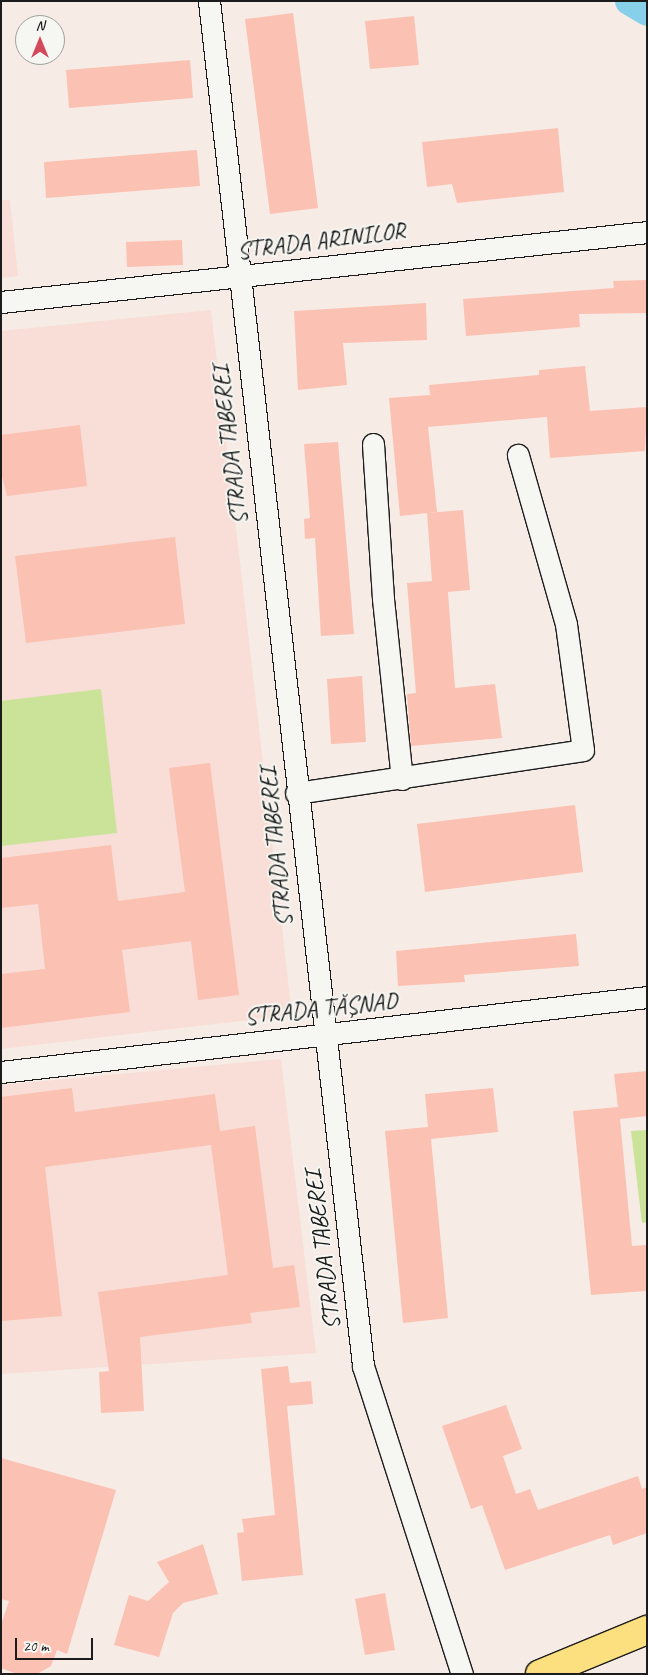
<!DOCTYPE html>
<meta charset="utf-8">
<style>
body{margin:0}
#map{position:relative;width:648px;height:1675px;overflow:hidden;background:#f7ebe5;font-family:Caveat,sans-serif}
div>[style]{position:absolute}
.built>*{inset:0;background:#f8ded6}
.green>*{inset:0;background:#cbe399}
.canal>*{height:28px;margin:-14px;padding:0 14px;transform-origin:14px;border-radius:14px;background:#88d0ea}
.building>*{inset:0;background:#fbc1b3}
.roads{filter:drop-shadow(1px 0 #1c1c1c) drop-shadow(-1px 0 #1c1c1c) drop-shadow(0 1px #1c1c1c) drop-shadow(0 -1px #1c1c1c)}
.street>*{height:21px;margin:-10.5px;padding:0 10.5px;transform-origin:10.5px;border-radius:10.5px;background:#f6f6f2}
.primary>*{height:28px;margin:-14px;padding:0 14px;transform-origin:14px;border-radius:14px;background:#fce080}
span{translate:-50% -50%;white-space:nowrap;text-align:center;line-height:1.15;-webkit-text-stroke:4px #f6f6f2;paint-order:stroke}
.street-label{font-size:24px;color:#1c1c1c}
.frame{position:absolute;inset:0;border:2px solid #1c1c1c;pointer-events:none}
.north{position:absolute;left:15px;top:15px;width:50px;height:50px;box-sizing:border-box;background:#f6f6f2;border:1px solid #9f9f9c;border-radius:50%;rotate:0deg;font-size:14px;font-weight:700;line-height:20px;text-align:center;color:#1c1c1c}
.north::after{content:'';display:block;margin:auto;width:18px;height:22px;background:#d1495b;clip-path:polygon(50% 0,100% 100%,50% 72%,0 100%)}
.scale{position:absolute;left:15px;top:1638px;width:78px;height:22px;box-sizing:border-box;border:2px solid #1c1c1c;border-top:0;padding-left:6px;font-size:15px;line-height:18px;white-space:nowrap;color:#1c1c1c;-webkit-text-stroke:4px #f6f6f2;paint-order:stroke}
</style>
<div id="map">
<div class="built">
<i style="clip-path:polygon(1px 200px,10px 200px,18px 276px,1px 278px)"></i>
<i style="clip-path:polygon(211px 310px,292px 1015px,1px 1049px,1px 331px)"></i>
<i style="clip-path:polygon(281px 1059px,316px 1353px,1px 1374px,1px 1085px)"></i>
</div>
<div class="green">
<i style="clip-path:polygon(101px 689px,117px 833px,1px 846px,1px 701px)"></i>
<i style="clip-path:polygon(647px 1130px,647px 1222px,642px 1223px,631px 1131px)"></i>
</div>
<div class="canal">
<i style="left:629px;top:1px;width:21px;rotate:31deg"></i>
</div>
<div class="building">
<i style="clip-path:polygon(293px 13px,318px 208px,270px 214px,245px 19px)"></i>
<i style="clip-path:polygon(414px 16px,419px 65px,370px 69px,365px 21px)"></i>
<i style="clip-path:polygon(190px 60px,193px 98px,69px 108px,66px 70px)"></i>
<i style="clip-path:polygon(558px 128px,564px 192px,457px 203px,452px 184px,427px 187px,422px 142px)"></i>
<i style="clip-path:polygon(197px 150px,200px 186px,46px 198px,44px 162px)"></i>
<i style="clip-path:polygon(182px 240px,183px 265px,127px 267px,126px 242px)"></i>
<i style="clip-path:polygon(647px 280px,647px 313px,579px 314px,580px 327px,466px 336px,463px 299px,614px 288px,613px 281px)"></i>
<i style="clip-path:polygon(426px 303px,427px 340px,343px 343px,347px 385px,298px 390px,294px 311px)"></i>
<i style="clip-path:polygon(585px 366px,590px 411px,647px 407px,645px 451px,550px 458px,547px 417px,428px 427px,437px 512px,400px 516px,389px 398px,430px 395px,429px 385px,539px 375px,539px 370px)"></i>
<i style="clip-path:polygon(80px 425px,87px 486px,7px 496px,1px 472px,1px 435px)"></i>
<i style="clip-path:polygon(338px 442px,354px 634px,321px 636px,315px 538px,305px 539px,304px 519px,310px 518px,304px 444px)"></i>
<i style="clip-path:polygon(463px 510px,470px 590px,448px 592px,455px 688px,495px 684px,502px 738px,411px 746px,407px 694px,416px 693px,407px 583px,432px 581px,427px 513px)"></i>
<i style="clip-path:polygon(175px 537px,185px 624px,26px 643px,15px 556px)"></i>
<i style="clip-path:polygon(362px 676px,366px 742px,331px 744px,327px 679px)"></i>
<i style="clip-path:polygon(210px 763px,239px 995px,198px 1000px,191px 941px,122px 950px,130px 1012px,1px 1028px,1px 974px,45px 969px,38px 904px,1px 908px,1px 858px,111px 845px,118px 901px,185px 892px,169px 768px)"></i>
<i style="clip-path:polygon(575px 805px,583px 872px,425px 892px,417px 824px)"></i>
<i style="clip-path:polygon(576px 934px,579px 966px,464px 975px,465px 982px,398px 986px,396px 951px)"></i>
<i style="clip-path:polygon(647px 1071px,647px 1116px,620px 1119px,632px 1246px,647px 1245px,647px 1291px,591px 1295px,573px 1111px,618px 1107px,614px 1074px)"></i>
<i style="clip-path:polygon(72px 1088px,75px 1112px,215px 1094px,220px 1131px,255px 1126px,273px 1268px,294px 1265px,300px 1307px,250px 1313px,252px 1323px,140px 1337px,144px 1411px,101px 1413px,99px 1372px,109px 1371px,98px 1292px,228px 1275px,211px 1145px,45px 1167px,62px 1316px,1px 1321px,1px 1097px)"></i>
<i style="clip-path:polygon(493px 1088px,498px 1132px,431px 1139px,448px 1318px,403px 1323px,385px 1131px,428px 1127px,425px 1094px)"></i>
<i style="clip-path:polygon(288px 1366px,290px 1383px,311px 1381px,313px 1404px,287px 1406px,303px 1575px,242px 1581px,237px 1533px,244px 1532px,242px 1519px,275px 1515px,261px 1369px)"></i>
<i style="clip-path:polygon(506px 1405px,522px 1449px,503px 1456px,516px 1494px,530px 1489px,538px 1510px,638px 1476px,642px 1489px,647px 1487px,647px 1533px,613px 1545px,610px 1535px,505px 1570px,482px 1505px,471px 1509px,442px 1426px)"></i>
<i style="clip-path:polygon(1px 1458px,116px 1490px,67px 1654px,57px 1650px,51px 1666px,37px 1674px,17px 1674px,1px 1668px,1px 1625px,9px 1601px,1px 1599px)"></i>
<i style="clip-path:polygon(203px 1544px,218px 1594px,183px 1603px,173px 1613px,159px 1657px,114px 1645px,129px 1595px,148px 1601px,169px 1582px,157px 1562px)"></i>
<i style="clip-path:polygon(385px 1593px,395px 1650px,365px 1655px,355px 1599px)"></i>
</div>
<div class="roads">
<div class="street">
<i style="left:209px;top:1px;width:1374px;rotate:83.56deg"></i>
<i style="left:363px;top:1366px;width:324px;rotate:72.2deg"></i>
<i style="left:1px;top:302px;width:650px;rotate:-6.18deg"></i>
<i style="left:373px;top:444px;width:155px;rotate:86.3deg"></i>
<i style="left:383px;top:599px;width:181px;rotate:84deg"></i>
<i style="left:296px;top:793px;width:290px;rotate:-8.5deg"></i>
<i style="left:583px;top:750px;width:127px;rotate:-97.7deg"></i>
<i style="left:566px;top:624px;width:176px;rotate:-105.9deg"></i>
<i style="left:1px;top:1072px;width:650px;rotate:-6.62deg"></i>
</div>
<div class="primary">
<i style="left:540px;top:1674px;width:116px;rotate:-22.4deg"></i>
</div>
</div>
<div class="street-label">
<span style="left:321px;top:241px;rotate:-7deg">STRADA ARINILOR</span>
<span style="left:230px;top:445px;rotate:-97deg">STRADA TABEREI</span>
<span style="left:276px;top:847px;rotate:-96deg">STRADA TABEREI</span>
<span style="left:321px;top:1009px;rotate:-6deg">STRADA TĂȘNAD</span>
<span style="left:323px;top:1250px;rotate:-97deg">STRADA TABEREI</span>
</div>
<div class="frame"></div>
<div class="north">N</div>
<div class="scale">20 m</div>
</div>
